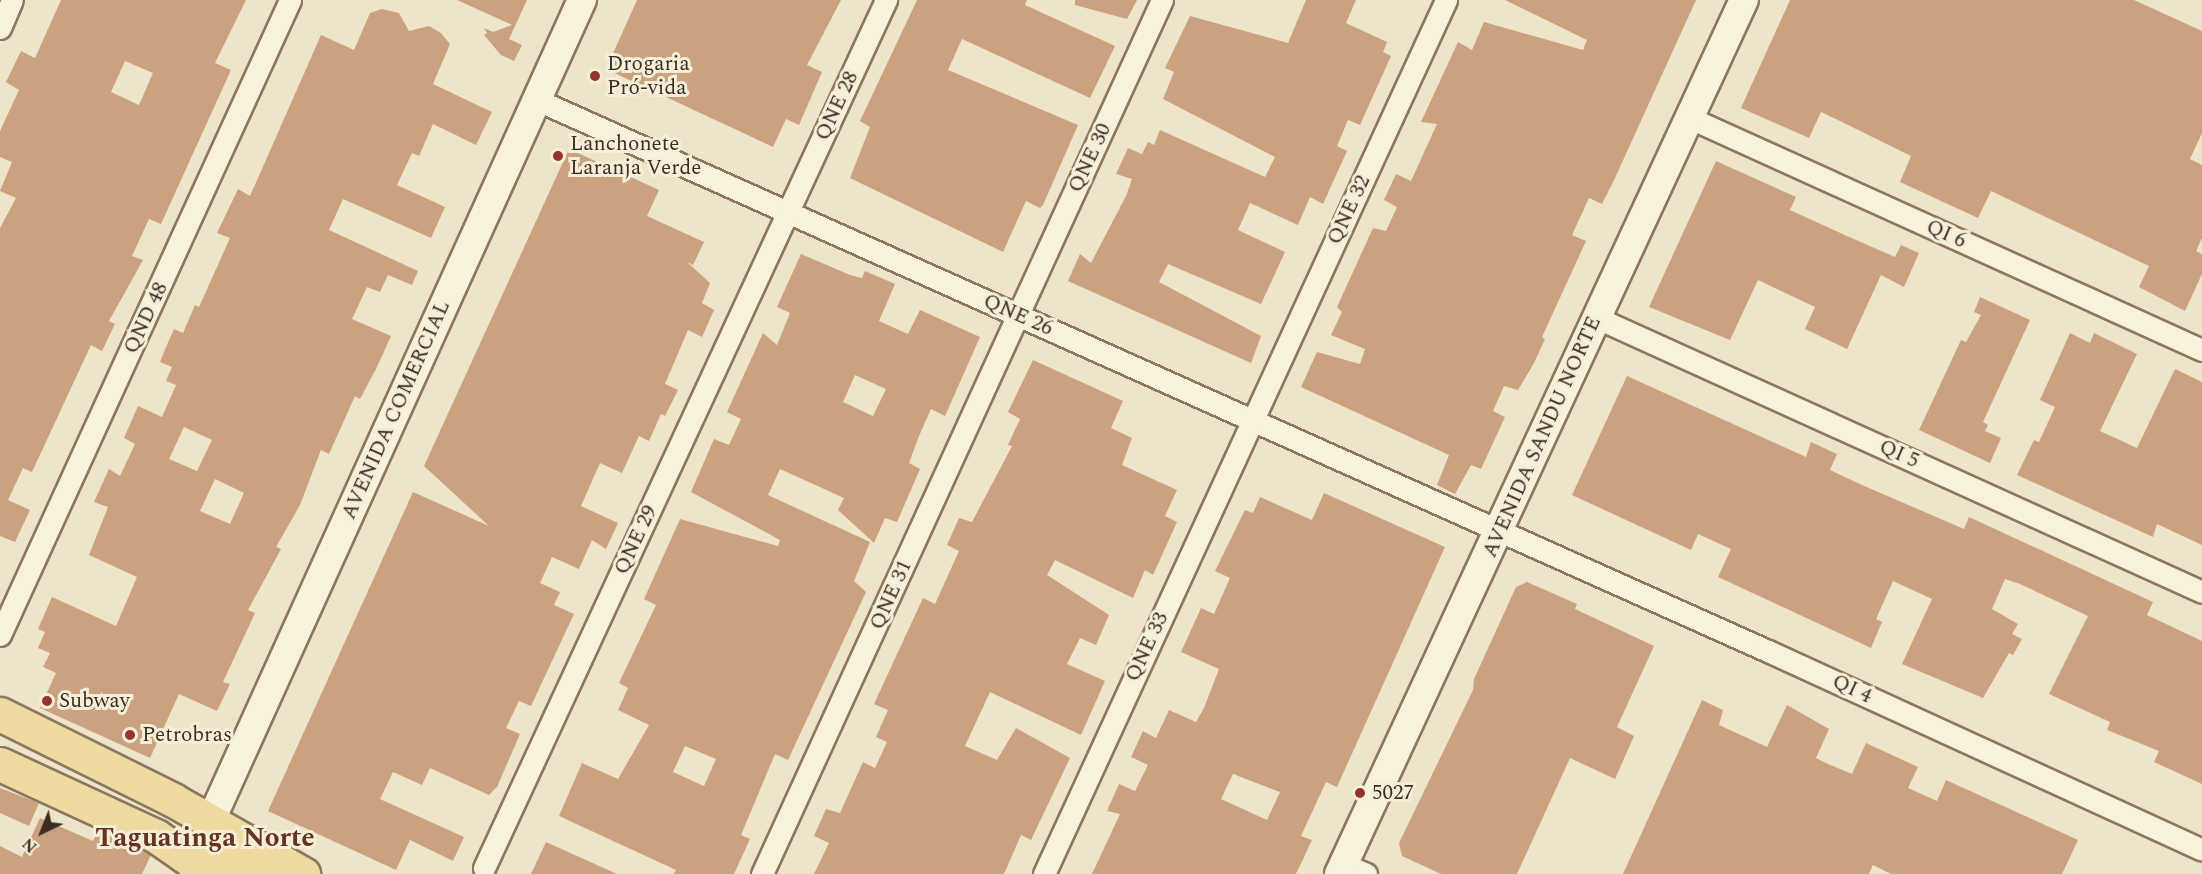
<!DOCTYPE html>
<meta charset="utf-8">
<style>
body{margin:0}
#map{position:relative;width:2202px;height:874px;overflow:hidden;background:#eee4c9;font-family:Spectral,serif}
div>[style]{position:absolute}
.building>*{inset:0;background:#cba280}
.roads{filter:drop-shadow(2px 0 #8a775e) drop-shadow(-2px 0 #8a775e) drop-shadow(0 2px #8a775e) drop-shadow(0 -2px #8a775e)}
.street>*{height:21px;margin:-10.5px;padding:0 10.5px;transform-origin:10.5px;border-radius:10.5px;background:#f8f1dc}
.secondary>*{height:28px;margin:-14px;padding:0 14px;transform-origin:14px;border-radius:14px;background:#f8f1dc}
.primary>*{height:33px;margin:-16.5px;padding:0 16.5px;transform-origin:16.5px;border-radius:16.5px;background:#efdaa2}
.dots>*{width:16px;height:16px;translate:-50% -50%;box-sizing:border-box;border:3px solid #f5eed8;border-radius:50%}
span{translate:-50% -50%;white-space:nowrap;text-align:center;line-height:1.15;-webkit-text-stroke:6px #f5eed8;paint-order:stroke}
.poi-label{font-size:21px;color:#3a2e21}
.left{translate:0 -50%;text-align:left}
.street-label{font-size:21px;color:#3a2e21}
.district-label{font-size:27px;color:#663221;font-weight:700}
.north{position:absolute;left:12px;top:802px;width:60px;height:60px;-webkit-text-stroke:4px #f5eed8;paint-order:stroke;rotate:223deg;font-size:16px;font-weight:700;line-height:24px;text-align:center;color:#3a2e21}
.north::after{content:'';display:block;margin:auto;width:21px;height:27px;background:#3a2e21;clip-path:polygon(50% 0,100% 100%,50% 72%,0 100%)}
</style>
<div id="map">
<div class="building">
<i style="clip-path:polygon(evenodd,61px 0,246px 0,215px 63px,231px 70px,161px 224px,149px 219px,132px 256px,143px 260px,109px 321px,115px 324px,102px 351px,91px 345px,32px 472px,23px 468px,8px 500px,30px 510px,15px 542px,0 536px,0 228px,16px 198px,0 191px,12px 162px,0 157px,0 131px,19px 90px,6px 82px,21px 51px,35px 58px,61px 0,125px 61px,153px 73px,139px 105px,111px 92px,125px 61px)"></i>
<i style="clip-path:polygon(457px 0,527px 0,509px 39px,522px 45px,514px 61px,501px 55px,484px 35px,487px 33px,484px 28px,493px 32px,512px 25px)"></i>
<i style="clip-path:polygon(637px 0,841px 0,807px 65px,822px 72px,799px 125px,786px 119px,773px 147px,606px 69px)"></i>
<i style="clip-path:polygon(917px 0,1027px 0,1025px 5px,1115px 46px,1090px 98px,962px 39px,948px 70px,1078px 125px,1043px 205px,1040px 208px,1026px 201px,1003px 252px,850px 178px,870px 127px,860px 121px)"></i>
<i style="clip-path:polygon(1075px 0,1137px 0,1127px 19px,1075px 5px)"></i>
<i style="clip-path:polygon(1306px 0,1356px 0,1346px 23px,1387px 42px,1383px 52px,1391px 56px,1360px 125px,1348px 120px,1337px 146px,1347px 151px,1323px 204px,1310px 197px,1298px 225px,1250px 203px,1238px 230px,1285px 252px,1261px 304px,1168px 264px,1159px 282px,1261px 336px,1251px 363px,1068px 281px,1080px 254px,1091px 263px,1126px 196px,1132px 179px,1116px 174px,1128px 148px,1142px 154px,1148px 142px,1154px 145px,1160px 130px,1265px 177px,1275px 157px,1163px 99px,1174px 72px,1165px 68px,1190px 16px,1288px 43px)"></i>
<i style="clip-path:polygon(1505px 0,1696px 0,1615px 178px,1602px 204px,1589px 198px,1572px 235px,1586px 241px,1542px 337px,1545px 339px,1534px 363px,1518px 390px,1504px 386px,1493px 411px,1505px 417px,1481px 469px,1471px 465px,1455px 494px,1437px 485px,1449px 455px,1301px 387px,1317px 352px,1360px 364px,1365px 349px,1331px 335px,1342px 312px,1337px 307px,1373px 228px,1386px 231px,1397px 207px,1384px 200px,1396px 174px,1411px 181px,1437px 124px,1421px 122px,1458px 42px,1472px 50px,1484px 22px,1583px 50px,1587px 40px)"></i>
<i style="clip-path:polygon(1790px 0,2134px 0,2202px 31px,2202px 133px,2190px 159px,2202px 165px,2202px 238px,2196px 251px,2202px 254px,2202px 274px,2185px 311px,2139px 287px,2149px 266px,1991px 191px,1978px 218px,1900px 182px,1911px 156px,1842px 122px,1821px 112px,1809px 138px,1741px 108px)"></i>
<i style="clip-path:polygon(evenodd,382px 9px,399px 13px,409px 31px,429px 26px,441px 33px,450px 44px,433px 84px,492px 112px,476px 145px,433px 124px,419px 156px,412px 153px,397px 185px,445px 207px,431px 238px,343px 199px,329px 230px,418px 271px,412px 285px,388px 275px,380px 292px,367px 287px,352px 319px,391px 336px,377px 367px,360px 399px,355px 396px,329px 454px,321px 450px,300px 505px,276px 547px,281px 549px,248px 610px,255px 613px,223px 682px,230px 684px,217px 711px,179px 694px,150px 758px,40px 708px,56px 673px,43px 667px,50px 653px,38px 648px,45px 632px,38px 629px,52px 597px,116px 626px,137px 577px,89px 555px,108px 507px,94px 502px,109px 469px,120px 476px,135px 444px,124px 438px,138px 406px,162px 417px,176px 385px,166px 381px,172px 367px,160px 362px,166px 347px,174px 329px,183px 333px,195px 305px,199px 307px,230px 238px,217px 233px,238px 189px,250px 196px,321px 35px,354px 50px,370px 13px,382px 9px,184px 427px,212px 440px,197px 471px,169px 459px,184px 427px,382px 9px,215px 479px,244px 493px,230px 524px,200px 511px,215px 479px)"></i>
<i style="clip-path:polygon(569px 149px,659px 190px,647px 216px,704px 242px,693px 265px,687px 262px,710px 283px,702px 303px,714px 310px,702px 337px,688px 330px,665px 384px,678px 390px,665px 416px,661px 414px,649px 441px,639px 436px,622px 473px,600px 463px,581px 506px,618px 523px,606px 549px,592px 540px,579px 569px,552px 557px,540px 583px,560px 592px,554px 605px,574px 614px,531px 706px,519px 701px,506px 728px,520px 734px,497px 787px,489px 795px,430px 768px,422px 785px,393px 772px,380px 799px,464px 837px,453px 861px,410px 840px,396px 870px,268px 811px,413px 492px,489px 526px,424px 466px)"></i>
<i style="clip-path:polygon(1716px 161px,1796px 197px,1790px 210px,1847px 236px,1895px 257px,1901px 245px,1919px 253px,1904px 287px,1881px 275px,1847px 349px,1805px 329px,1815px 307px,1758px 280px,1730px 340px,1649px 307px)"></i>
<i style="clip-path:polygon(evenodd,801px 254px,850px 275px,862px 278px,865px 271px,895px 284px,879px 321px,908px 334px,920px 310px,980px 337px,945px 416px,931px 409px,919px 436px,909px 463px,920px 469px,897px 522px,885px 518px,874px 543px,838px 510px,844px 498px,780px 469px,768px 495px,870px 542px,854px 581px,866px 592px,788px 760px,775px 754px,741px 835px,750px 839px,734px 874px,674px 874px,676px 870px,559px 816px,582px 763px,618px 779px,649px 725px,618px 710px,628px 688px,619px 683px,656px 605px,644px 599px,680px 519px,778px 546px,780px 540px,691px 492px,714px 439px,729px 445px,741px 419px,727px 412px,763px 333px,777px 345px,790px 313px,777px 307px,801px 254px,855px 375px,886px 389px,873px 416px,843px 402px,855px 375px,801px 254px,685px 746px,716px 759px,704px 786px,673px 772px,685px 746px)"></i>
<i style="clip-path:polygon(1980px 297px,2030px 320px,1983px 422px,1988px 425px,1985px 431px,2001px 438px,1990px 463px,1919px 430px,1961px 340px,1966px 342px,1981px 315px,1974px 312px)"></i>
<i style="clip-path:polygon(2070px 333px,2090px 343px,2094px 333px,2137px 354px,2100px 431px,2137px 448px,2175px 369px,2202px 382px,2202px 545px,2157px 524px,2153px 537px,2017px 475px,2034px 440px,2039px 442px,2055px 407px,2040px 400px)"></i>
<i style="clip-path:polygon(1033px 360px,1123px 401px,1111px 428px,1132px 438px,1122px 465px,1177px 490px,1165px 516px,1177px 522px,1153px 575px,1145px 570px,1133px 598px,1055px 560px,1047px 575px,1109px 615px,1096px 645px,1080px 638px,1067px 664px,1105px 681px,1081px 735px,990px 692px,965px 746px,997px 760px,1016px 728px,1070px 758px,1031px 840px,1021px 835px,1004px 874px,814px 874px,829px 843px,814px 836px,826px 809px,840px 813px,863px 762px,875px 768px,887px 742px,876px 737px,888px 710px,874px 704px,923px 598px,935px 604px,959px 551px,947px 545px,959px 518px,972px 522px,1012px 446px,1008px 445px,1020px 419px,1008px 412px)"></i>
<i style="clip-path:polygon(1627px 376px,1806px 457px,1811px 442px,1837px 454px,1830px 470px,1862px 485px,1964px 529px,1969px 517px,2153px 602px,2147px 615px,2202px 641px,2202px 784px,2154px 762px,2159px 751px,2107px 730px,2110px 722px,2049px 694px,2088px 616px,2020px 584px,2005px 579px,1992px 609px,2018px 624px,2012px 634px,2022px 639px,2013px 655px,2009px 653px,1983px 698px,1902px 664px,1932px 599px,1893px 581px,1876px 619px,1882px 622px,1871px 648px,1718px 577px,1731px 549px,1698px 534px,1691px 550px,1572px 495px)"></i>
<i style="clip-path:polygon(evenodd,1324px 493px,1445px 547px,1337px 787px,1326px 782px,1301px 836px,1312px 840px,1296px 874px,1092px 874px,1120px 814px,1107px 811px,1119px 784px,1135px 791px,1148px 765px,1131px 757px,1143px 731px,1156px 738px,1169px 710px,1196px 722px,1204px 708px,1219px 669px,1181px 652px,1201px 608px,1214px 614px,1230px 578px,1215px 571px,1245px 510px,1253px 513px,1260px 497px,1312px 520px,1324px 493px,1233px 774px,1280px 792px,1267px 820px,1221px 799px,1233px 774px)"></i>
<i style="clip-path:polygon(1527px 582px,1577px 604px,1575px 609px,1654px 646px,1617px 727px,1634px 736px,1615px 779px,1570px 758px,1517px 874px,1441px 874px,1402px 856px,1399px 843px,1473px 690px,1474px 679px,1516px 587px)"></i>
<i style="clip-path:polygon(1702px 700px,1723px 710px,1719px 725px,1767px 747px,1787px 705px,1829px 729px,1816px 758px,1828px 764px,1852px 774px,1866px 743px,1918px 767px,1908px 788px,1937px 801px,1946px 780px,2078px 840px,2062px 874px,1891px 874px,1873px 865px,1869px 874px,1623px 874px)"></i>
<i style="clip-path:polygon(0 788px,39px 803px,29px 826px,0 813px)"></i>
<i style="clip-path:polygon(40px 818px,93px 841px,99px 830px,151px 855px,142px 874px,0 874px,0 846px,22px 857px)"></i>
<i style="clip-path:polygon(546px 842px,617px 874px,531px 874px)"></i>
</div>
<div class="roads">
<div class="street">
<i style="left:0;top:28px;width:30px;rotate:-67deg"></i>
<i style="left:535px;top:99px;width:1351px;rotate:24.12deg"></i>
<i style="left:1768px;top:651px;width:477px;rotate:24.6deg"></i>
<i style="left:1690px;top:118px;width:562px;rotate:24.38deg"></i>
<i style="left:1595px;top:317px;width:666px;rotate:24.37deg"></i>
<i style="left:0;top:635px;width:698px;rotate:-65.45deg"></i>
<i style="left:1343px;top:864px;width:25px;rotate:23deg"></i>
<i style="left:484px;top:868px;width:957px;rotate:-65.15deg"></i>
<i style="left:762px;top:874px;width:961px;rotate:-65.41deg"></i>
<i style="left:1044px;top:874px;width:962px;rotate:-65.3deg"></i>
</div>
<div class="secondary">
<i style="left:211px;top:820px;width:900px;rotate:-65.66deg"></i>
<i style="left:1339px;top:874px;width:963px;rotate:-65.14deg"></i>
</div>
<div class="primary">
<i style="left:0;top:714px;width:193px;rotate:26.4deg"></i>
<i style="left:173px;top:800px;width:150px;rotate:29.6deg"></i>
<i style="left:0;top:764px;width:172px;rotate:24.8deg"></i>
<i style="left:156px;top:836px;width:45px;rotate:35.1deg"></i>
<i style="left:193px;top:862px;width:13px;rotate:63deg"></i>
<i style="left:193px;top:862px;width:41px;rotate:1.4deg"></i>
<i style="left:234px;top:863px;width:38px;rotate:17deg"></i>
</div>
</div>
<div class="dots">
<i style="left:595px;top:76px;background:#97332f"></i>
<i style="left:558px;top:156px;background:#97332f"></i>
<i style="left:47px;top:701px;background:#97332f"></i>
<i style="left:130px;top:735px;background:#97332f"></i>
<i style="left:1360px;top:793px;background:#97332f"></i>
</div>
<div class="poi-label">
<span class="left" style="left:607px;top:76px">Drogaria<br>Pró-vida</span>
<span class="left" style="left:570px;top:156px">Lanchonete<br>Laranja Verde</span>
<span class="left" style="left:59px;top:701px">Subway</span>
<span class="left" style="left:142px;top:735px">Petrobras</span>
<span class="left" style="left:1372px;top:793px">5027</span>
</div>
<div class="street-label">
<span style="left:837px;top:106px;rotate:-65deg">QNE 28</span>
<span style="left:1090px;top:158px;rotate:-65deg">QNE 30</span>
<span style="left:1349px;top:210px;rotate:-65deg">QNE 32</span>
<span style="left:1946px;top:234px;rotate:24deg">QI 6</span>
<span style="left:1018px;top:315px;rotate:24deg">QNE 26</span>
<span style="left:146px;top:318px;rotate:-65deg">QND 48</span>
<span style="left:396px;top:410px;rotate:-66deg">AVENIDA COMERCIAL</span>
<span style="left:1542px;top:437px;rotate:-66deg">AVENIDA SANDU NORTE</span>
<span style="left:1899px;top:454px;rotate:24deg">QI 5</span>
<span style="left:636px;top:540px;rotate:-65deg">QNE 29</span>
<span style="left:891px;top:595px;rotate:-66deg">QNE 31</span>
<span style="left:1147px;top:647px;rotate:-65deg">QNE 33</span>
<span style="left:1852px;top:689px;rotate:25deg">QI 4</span>
</div>
<div class="district-label">
<span style="left:205px;top:839px">Taguatinga Norte</span>
</div>
<div class="north">N</div>
</div>
